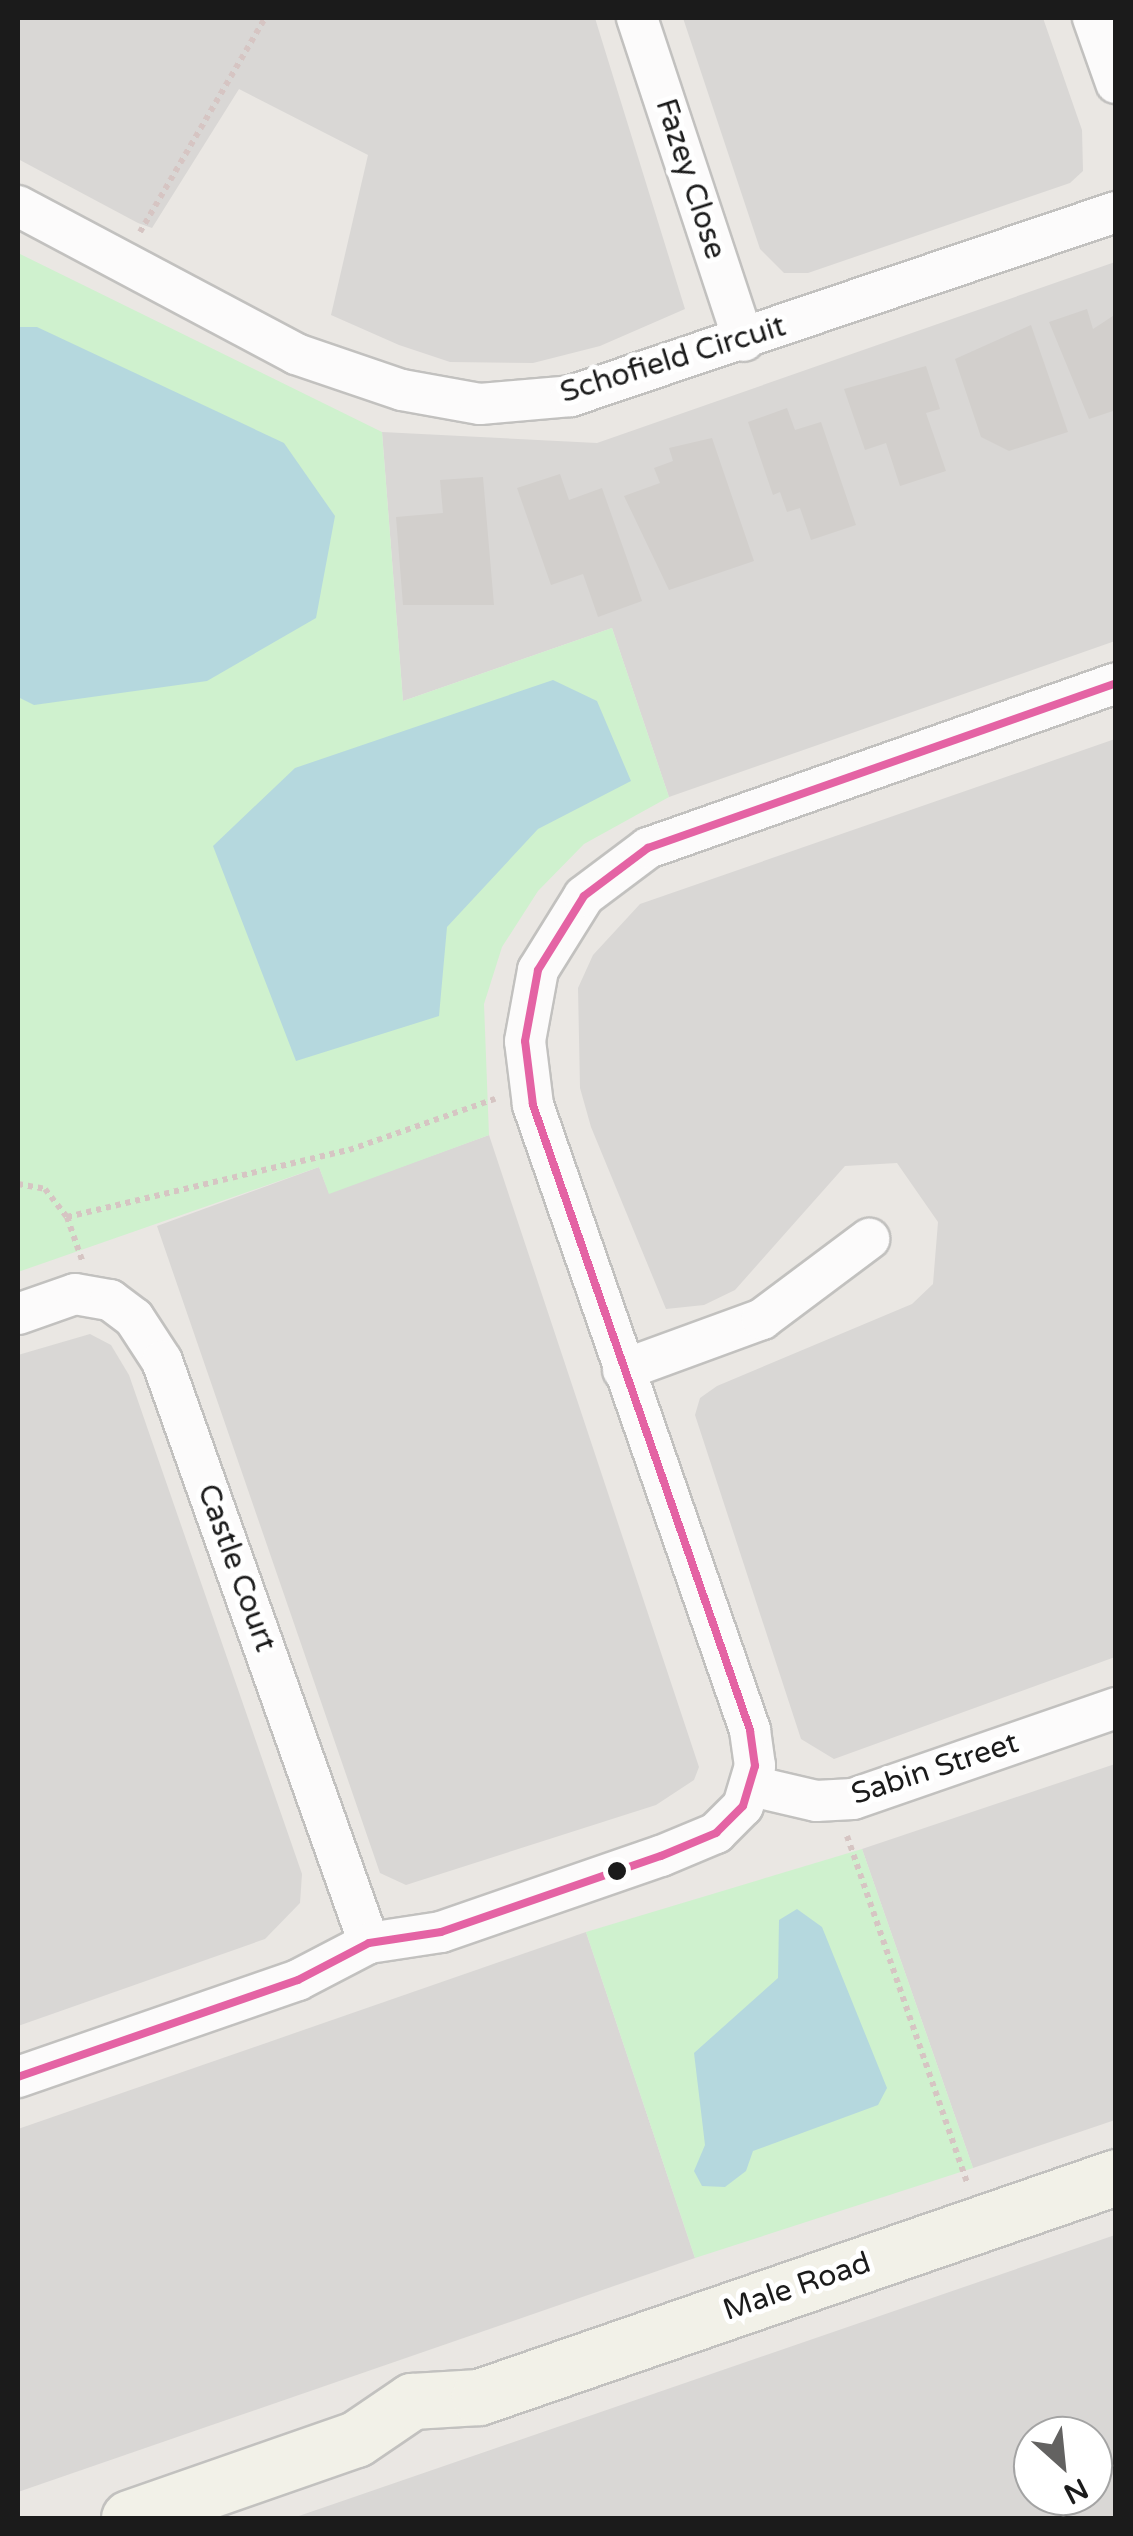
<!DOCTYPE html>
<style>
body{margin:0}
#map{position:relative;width:1133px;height:2536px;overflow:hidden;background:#eae7e3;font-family:"Varela Round",sans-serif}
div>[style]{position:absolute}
.residential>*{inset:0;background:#d9d7d5}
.park>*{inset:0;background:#cff1ce}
.water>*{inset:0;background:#b5d8de}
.building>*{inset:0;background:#d2cfcc}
.path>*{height:6px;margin-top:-3px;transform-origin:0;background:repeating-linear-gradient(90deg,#d6c5c3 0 5px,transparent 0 10px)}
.roads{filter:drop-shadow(2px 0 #c2c1bf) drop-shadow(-2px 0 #c2c1bf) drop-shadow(0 2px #c2c1bf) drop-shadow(0 -2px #c2c1bf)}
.street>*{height:40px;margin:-20px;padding:0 20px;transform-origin:20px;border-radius:20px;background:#fcfbfb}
.secondary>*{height:55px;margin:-27.5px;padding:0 27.5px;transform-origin:27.5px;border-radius:27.5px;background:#f2f1e8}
.bus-1>*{height:8px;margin:-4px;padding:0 4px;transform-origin:4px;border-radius:4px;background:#e463a4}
.dots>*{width:28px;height:28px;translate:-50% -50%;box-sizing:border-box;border:5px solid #fff;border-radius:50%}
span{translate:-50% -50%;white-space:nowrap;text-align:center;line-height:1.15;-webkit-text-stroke:10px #fff;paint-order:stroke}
.street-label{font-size:30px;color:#1b1b1b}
.frame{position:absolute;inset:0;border:20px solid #1b1b1b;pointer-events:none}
.north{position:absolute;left:1013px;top:2416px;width:100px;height:100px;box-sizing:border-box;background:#fff;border:2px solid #a4a4a4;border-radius:50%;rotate:153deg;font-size:28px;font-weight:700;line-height:40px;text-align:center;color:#1b1b1b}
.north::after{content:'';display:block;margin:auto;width:35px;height:45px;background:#636261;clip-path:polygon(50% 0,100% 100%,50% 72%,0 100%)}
</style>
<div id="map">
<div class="residential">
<i style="clip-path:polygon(18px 18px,595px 18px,685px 309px,600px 346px,533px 363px,450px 362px,399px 345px,331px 315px,368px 155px,239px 89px,152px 228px,138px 223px,18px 159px)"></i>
<i style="clip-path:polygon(683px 18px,1043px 18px,1082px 130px,1083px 171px,1070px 183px,808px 273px,784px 273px,760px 249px)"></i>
<i style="clip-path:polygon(1115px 262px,1115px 641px,669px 797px,612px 628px,403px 701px,382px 432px,597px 443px)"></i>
<i style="clip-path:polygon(1115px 739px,1115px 1657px,834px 1759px,801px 1739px,695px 1415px,700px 1398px,717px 1386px,912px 1304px,933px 1284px,938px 1222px,897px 1163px,845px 1166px,735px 1290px,704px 1305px,666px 1309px,591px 1127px,580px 1088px,578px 988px,593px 955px,640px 904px)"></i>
<i style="clip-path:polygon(489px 1135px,699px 1767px,694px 1780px,656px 1805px,406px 1885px,380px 1873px,157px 1226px,319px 1167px,329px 1193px)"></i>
<i style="clip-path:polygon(90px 1334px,111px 1345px,129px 1375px,302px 1874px,300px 1903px,265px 1939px,18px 2026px,18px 1355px)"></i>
<i style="clip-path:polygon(1115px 1764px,1115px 2120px,973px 2168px,862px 1849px)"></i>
<i style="clip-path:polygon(586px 1932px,695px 2258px,18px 2492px,18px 2129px)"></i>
<i style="clip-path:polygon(evenodd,1115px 2235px,1115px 2518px,293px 2518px,1115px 2235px,1033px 2436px,1093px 2436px,1093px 2496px,1033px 2496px,1033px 2436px)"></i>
</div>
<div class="park">
<i style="clip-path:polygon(18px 253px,382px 432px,403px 701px,612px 628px,669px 797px,584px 844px,538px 891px,502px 947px,484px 1004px,489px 1135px,329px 1194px,319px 1167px,18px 1272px)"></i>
<i style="clip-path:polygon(862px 1849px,973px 2168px,695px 2258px,586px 1932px)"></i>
</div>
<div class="water">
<i style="clip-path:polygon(18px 327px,37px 327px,284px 443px,335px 516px,316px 618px,207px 681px,34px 705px,18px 697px)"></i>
<i style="clip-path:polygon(553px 680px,597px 701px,631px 781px,538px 829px,447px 927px,439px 1016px,296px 1061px,213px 846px,295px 768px)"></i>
<i style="clip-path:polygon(797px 1909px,822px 1927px,887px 2088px,878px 2105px,753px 2151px,746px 2171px,725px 2187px,702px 2186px,694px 2171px,705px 2145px,694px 2053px,778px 1978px,779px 1920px)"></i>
</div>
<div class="building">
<i style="clip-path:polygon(1087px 309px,1093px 329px,1116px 314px,1116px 410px,1089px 419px,1049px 322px)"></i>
<i style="clip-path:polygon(1031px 325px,1068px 432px,1009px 451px,981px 437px,955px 359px)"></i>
<i style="clip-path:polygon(926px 366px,940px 409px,926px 413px,946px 471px,900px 486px,886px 443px,865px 450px,844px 389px)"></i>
<i style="clip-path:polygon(787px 408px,795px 430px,821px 422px,856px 525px,811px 540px,800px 508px,787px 512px,780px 492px,773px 495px,748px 422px)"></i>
<i style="clip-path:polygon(712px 438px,754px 561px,669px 590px,624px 496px,660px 483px,654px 468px,673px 461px,669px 448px)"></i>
<i style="clip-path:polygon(560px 474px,569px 500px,602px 488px,642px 601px,598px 617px,583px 574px,551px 585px,517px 488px)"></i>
<i style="clip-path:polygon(483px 477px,494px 605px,403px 605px,396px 517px,443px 513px,440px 480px)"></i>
</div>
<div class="path">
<i style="left:140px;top:232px;width:248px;rotate:-59.7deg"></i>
<i style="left:18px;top:1184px;width:27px;rotate:10deg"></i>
<i style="left:45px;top:1189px;width:36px;rotate:52deg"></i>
<i style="left:67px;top:1217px;width:46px;rotate:70.8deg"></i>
<i style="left:67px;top:1217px;width:290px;rotate:-13.4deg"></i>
<i style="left:349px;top:1150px;width:155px;rotate:-19.3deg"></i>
<i style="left:847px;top:1836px;width:367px;rotate:70.9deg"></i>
</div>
<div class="roads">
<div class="street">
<i style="left:637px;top:18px;width:340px;rotate:71.7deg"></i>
<i style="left:1093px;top:18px;width:69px;rotate:70.5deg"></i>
<i style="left:18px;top:206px;width:315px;rotate:28deg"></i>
<i style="left:296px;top:354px;width:112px;rotate:18.8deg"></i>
<i style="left:402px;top:390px;width:79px;rotate:10.2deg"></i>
<i style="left:480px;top:404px;width:91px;rotate:-5deg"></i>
<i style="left:571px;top:396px;width:575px;rotate:-18.66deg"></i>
<i style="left:18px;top:1314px;width:60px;rotate:-19.3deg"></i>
<i style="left:75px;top:1294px;width:36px;rotate:10deg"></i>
<i style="left:110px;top:1300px;width:30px;rotate:37deg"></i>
<i style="left:134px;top:1318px;width:51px;rotate:56.9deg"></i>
<i style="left:162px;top:1361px;width:618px;rotate:70.42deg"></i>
<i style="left:623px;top:1370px;width:148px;rotate:-20.1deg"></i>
<i style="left:762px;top:1319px;width:134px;rotate:-36.8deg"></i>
<i style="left:752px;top:1786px;width:66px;rotate:13.2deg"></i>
<i style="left:816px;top:1801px;width:37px;rotate:-3deg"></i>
<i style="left:853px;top:1799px;width:278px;rotate:-19.1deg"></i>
<i style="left:18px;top:2077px;width:296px;rotate:-19.1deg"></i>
<i style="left:298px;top:1980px;width:80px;rotate:-27.5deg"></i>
<i style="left:369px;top:1943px;width:73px;rotate:-8.7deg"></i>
<i style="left:441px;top:1932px;width:233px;rotate:-19.1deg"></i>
<i style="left:661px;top:1856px;width:60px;rotate:-22.7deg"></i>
<i style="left:716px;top:1833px;width:38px;rotate:-45deg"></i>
<i style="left:743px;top:1806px;width:42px;rotate:-73.3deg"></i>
<i style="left:755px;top:1766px;width:36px;rotate:-98deg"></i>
<i style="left:750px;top:1730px;width:662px;rotate:-109.15deg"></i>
<i style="left:533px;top:1105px;width:64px;rotate:-97.1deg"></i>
<i style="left:525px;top:1041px;width:72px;rotate:-79.6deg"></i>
<i style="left:538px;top:970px;width:87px;rotate:-58.1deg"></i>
<i style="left:584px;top:896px;width:80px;rotate:-36.9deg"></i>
<i style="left:648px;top:848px;width:496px;rotate:-19.4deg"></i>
</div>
<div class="secondary">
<i style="left:129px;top:2518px;width:240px;rotate:-19.2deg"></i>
<i style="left:356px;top:2439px;width:68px;rotate:-34.2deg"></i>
<i style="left:412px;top:2401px;width:67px;rotate:-3.4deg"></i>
<i style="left:479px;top:2397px;width:674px;rotate:-19.05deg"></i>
</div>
</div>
<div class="bus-1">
<i style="left:18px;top:2077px;width:296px;rotate:-19.1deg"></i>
<i style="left:298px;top:1980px;width:80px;rotate:-27.5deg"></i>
<i style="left:369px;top:1943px;width:73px;rotate:-8.7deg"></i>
<i style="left:441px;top:1932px;width:233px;rotate:-19.1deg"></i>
<i style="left:661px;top:1856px;width:60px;rotate:-22.7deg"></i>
<i style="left:716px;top:1833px;width:38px;rotate:-45deg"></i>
<i style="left:743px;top:1806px;width:42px;rotate:-73.3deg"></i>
<i style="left:755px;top:1766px;width:36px;rotate:-98deg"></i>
<i style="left:750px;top:1730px;width:662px;rotate:-109.15deg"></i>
<i style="left:533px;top:1105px;width:64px;rotate:-97.1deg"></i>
<i style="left:525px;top:1041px;width:72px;rotate:-79.6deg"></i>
<i style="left:538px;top:970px;width:87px;rotate:-58.1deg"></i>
<i style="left:584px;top:896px;width:80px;rotate:-36.9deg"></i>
<i style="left:648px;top:848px;width:496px;rotate:-19.4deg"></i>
</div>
<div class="dots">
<i style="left:617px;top:1871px;background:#1b1b1b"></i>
</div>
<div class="street-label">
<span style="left:690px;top:179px;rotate:72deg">Fazey Close</span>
<span style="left:673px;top:360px;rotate:-17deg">Schofield Circuit</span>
<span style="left:236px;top:1568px;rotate:70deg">Castle Court</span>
<span style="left:935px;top:1769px;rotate:-18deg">Sabin Street</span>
<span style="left:797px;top:2287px;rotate:-19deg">Male Road</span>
</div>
<div class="frame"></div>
<div class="north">N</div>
</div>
